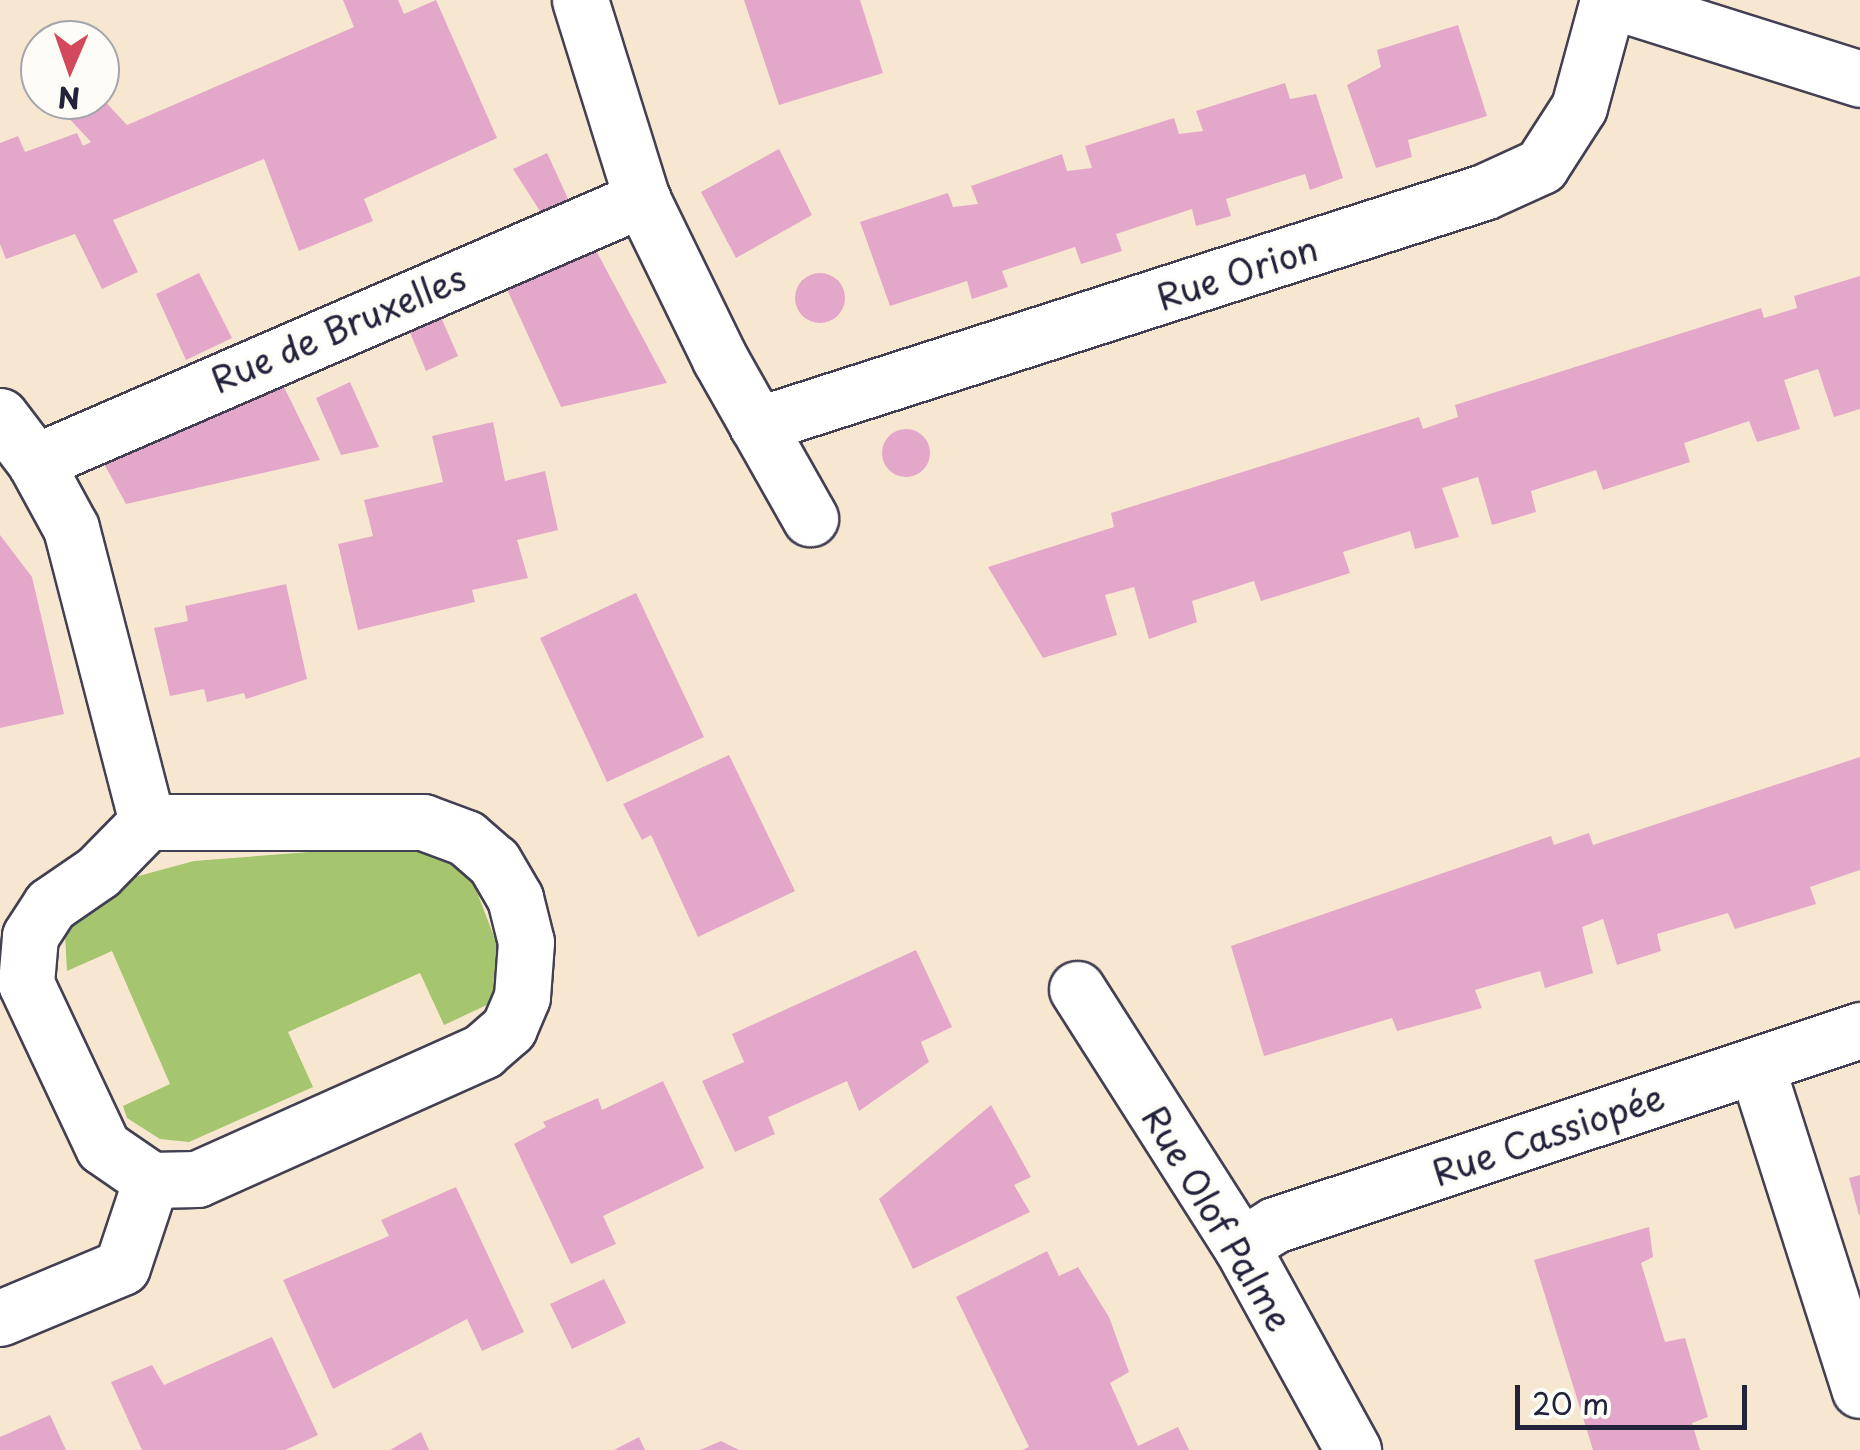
<!DOCTYPE html>
<meta charset="utf-8">
<style>
body{margin:0}
#map{position:relative;width:1860px;height:1450px;overflow:hidden;background:#f7e7d1;font-family:"Playpen Sans",sans-serif}
div>[style]{position:absolute}
.green>*{inset:0;background:#a5c56e}
.building>*{inset:0;background:#e3a8c9}
.round{border-radius:50%}
.roads{filter:drop-shadow(2px 0 #424052) drop-shadow(-2px 0 #424052) drop-shadow(0 2px #424052) drop-shadow(0 -2px #424052)}
.minor>*{height:55px;margin:-27.5px;padding:0 27.5px;transform-origin:27.5px;border-radius:27.5px;background:#fff}
span{translate:-50% -50%;white-space:nowrap;text-align:center;line-height:1.15;-webkit-text-stroke:8px #fdfcf7;paint-order:stroke}
.street-label{font-size:35px;color:#22223b}
.north{position:absolute;left:20px;top:20px;width:100px;height:100px;box-sizing:border-box;background:#fdfcf7;border:2px solid #a5a5ac;border-radius:50%;rotate:182deg;font-size:28px;font-weight:700;line-height:40px;text-align:center;color:#22223b}
.north::after{content:'';display:block;margin:auto;width:35px;height:45px;background:#d1495b;clip-path:polygon(50% 0,100% 100%,50% 72%,0 100%)}
.scale{position:absolute;left:1515px;top:1385px;width:232px;height:45px;box-sizing:border-box;border:5px solid #22223b;border-top:0;padding-left:12px;font-size:30px;line-height:35px;white-space:nowrap;color:#22223b;-webkit-text-stroke:8px #fdfcf7;paint-order:stroke}
</style>
<div id="map">
<div class="green">
<i style="clip-path:polygon(400px 845px,431px 850px,473px 882px,502px 957px,491px 1003px,444px 1025px,420px 973px,288px 1032px,313px 1087px,189px 1142px,160px 1139px,127px 1118px,123px 1106px,170px 1084px,112px 951px,67px 971px,65px 935px,74px 915px,131px 878px,194px 861px)"></i>
</div>
<div class="building">
<i style="clip-path:polygon(343px 0,398px 0,404px 14px,436px 0,497px 138px,364px 199px,373px 221px,299px 251px,264px 159px,113px 220px,138px 272px,102px 289px,75px 234px,6px 259px,0 244px,0 143px,18px 136px,25px 152px,77px 133px,83px 146px,91px 142px,52px 100px,100px 96px,127px 125px,354px 27px)"></i>
<i style="clip-path:polygon(744px 0,860px 0,883px 73px,779px 105px)"></i>
<i style="clip-path:polygon(1458px 25px,1487px 116px,1408px 140px,1412px 157px,1376px 168px,1347px 85px,1381px 67px,1377px 50px)"></i>
<i style="clip-path:polygon(1285px 83px,1290px 99px,1316px 94px,1343px 178px,1310px 190px,1305px 174px,1226px 199px,1231px 216px,1196px 226px,1192px 209px,1116px 234px,1122px 251px,1081px 264px,1075px 247px,1002px 271px,1008px 287px,972px 299px,967px 281px,890px 306px,860px 222px,948px 193px,953px 207px,978px 204px,971px 186px,1062px 154px,1067px 171px,1092px 168px,1085px 146px,1174px 118px,1179px 134px,1203px 131px,1196px 111px)"></i>
<i style="clip-path:polygon(779px 149px,812px 215px,736px 258px,701px 192px)"></i>
<i style="clip-path:polygon(547px 153px,570px 203px,540px 211px,513px 169px)"></i>
<i style="clip-path:polygon(592px 243px,667px 383px,561px 407px,505px 285px)"></i>
<i style="clip-path:polygon(199px 273px,232px 338px,186px 360px,156px 294px)"></i>
<i class="round" style="left:795px;top:273px;width:50px;height:50px"></i>
<i style="clip-path:polygon(1860px 276px,1860px 409px,1834px 417px,1818px 369px,1784px 380px,1800px 429px,1757px 442px,1749px 421px,1684px 443px,1690px 462px,1603px 490px,1596px 470px,1531px 491px,1536px 512px,1492px 525px,1478px 477px,1442px 488px,1459px 537px,1415px 549px,1410px 531px,1343px 552px,1350px 573px,1261px 601px,1254px 581px,1192px 601px,1197px 622px,1149px 639px,1134px 587px,1105px 595px,1117px 635px,1043px 658px,988px 567px,1114px 527px,1111px 513px,1419px 417px,1423px 429px,1458px 417px,1455px 405px,1761px 308px,1764px 318px,1797px 308px,1794px 296px)"></i>
<i style="clip-path:polygon(440px 315px,458px 356px,426px 371px,409px 330px)"></i>
<i style="clip-path:polygon(350px 382px,379px 447px,341px 455px,316px 398px)"></i>
<i style="clip-path:polygon(283px 385px,320px 460px,126px 504px,103px 462px)"></i>
<i style="clip-path:polygon(493px 422px,505px 481px,545px 471px,558px 530px,517px 540px,528px 578px,472px 590px,475px 602px,358px 630px,338px 544px,373px 536px,364px 500px,443px 482px,432px 436px)"></i>
<i class="round" style="left:882px;top:429px;width:48px;height:48px"></i>
<i style="clip-path:polygon(0 535px,32px 577px,64px 714px,0 728px)"></i>
<i style="clip-path:polygon(286px 584px,307px 679px,246px 699px,244px 693px,207px 702px,204px 689px,170px 696px,154px 628px,188px 621px,185px 606px)"></i>
<i style="clip-path:polygon(636px 593px,704px 737px,607px 782px,540px 638px)"></i>
<i style="clip-path:polygon(729px 755px,795px 891px,698px 937px,651px 835px,642px 840px,623px 804px)"></i>
<i style="clip-path:polygon(1860px 757px,1860px 870px,1810px 887px,1816px 904px,1735px 929px,1728px 913px,1657px 934px,1661px 951px,1617px 965px,1603px 919px,1582px 927px,1593px 973px,1545px 988px,1540px 971px,1475px 990px,1482px 1008px,1397px 1031px,1392px 1018px,1264px 1056px,1231px 946px,1551px 836px,1554px 845px,1589px 833px,1593px 845px)"></i>
<i style="clip-path:polygon(916px 950px,952px 1027px,921px 1042px,929px 1062px,859px 1111px,847px 1081px,768px 1117px,775px 1134px,735px 1152px,702px 1081px,744px 1062px,732px 1034px)"></i>
<i style="clip-path:polygon(663px 1081px,704px 1168px,603px 1216px,616px 1244px,571px 1264px,514px 1144px,546px 1127px,543px 1122px,598px 1098px,602px 1110px)"></i>
<i style="clip-path:polygon(991px 1105px,1031px 1177px,1014px 1185px,1030px 1212px,913px 1269px,879px 1199px)"></i>
<i style="clip-path:polygon(1860px 1175px,1860px 1215px,1859px 1215px,1849px 1178px)"></i>
<i style="clip-path:polygon(456px 1187px,524px 1332px,482px 1351px,467px 1319px,333px 1389px,283px 1280px,389px 1236px,381px 1220px)"></i>
<i style="clip-path:polygon(1649px 1227px,1653px 1257px,1641px 1263px,1665px 1342px,1685px 1338px,1708px 1417px,1692px 1423px,1700px 1450px,1593px 1450px,1534px 1260px)"></i>
<i style="clip-path:polygon(1047px 1251px,1059px 1276px,1078px 1267px,1109px 1317px,1129px 1372px,1110px 1383px,1138px 1446px,1178px 1427px,1189px 1450px,1022px 1450px,1029px 1447px,956px 1297px)"></i>
<i style="clip-path:polygon(604px 1279px,626px 1323px,572px 1349px,550px 1304px)"></i>
<i style="clip-path:polygon(272px 1337px,318px 1435px,285px 1450px,142px 1450px,111px 1382px,152px 1365px,164px 1385px)"></i>
<i style="clip-path:polygon(50px 1415px,66px 1450px,0 1450px,0 1437px)"></i>
<i style="clip-path:polygon(421px 1432px,429px 1450px,390px 1450px)"></i>
<i style="clip-path:polygon(639px 1437px,645px 1450px,614px 1450px)"></i>
<i style="clip-path:polygon(721px 1441px,739px 1450px,700px 1450px)"></i>
</div>
<div class="roads">
<div class="minor">
<i style="left:580px;top:0;width:208px;rotate:72.7deg"></i>
<i style="left:642px;top:199px;width:178px;rotate:64deg"></i>
<i style="left:720px;top:359px;width:183px;rotate:60.5deg"></i>
<i style="left:1610px;top:0;width:262px;rotate:17.5deg"></i>
<i style="left:0;top:416px;width:58px;rotate:52.7deg"></i>
<i style="left:35px;top:462px;width:75px;rotate:61.4deg"></i>
<i style="left:71px;top:528px;width:304px;rotate:75.5deg"></i>
<i style="left:757px;top:425px;width:763px;rotate:-17.77deg"></i>
<i style="left:1484px;top:192px;width:63px;rotate:-24.5deg"></i>
<i style="left:1541px;top:166px;width:70px;rotate:-57.2deg"></i>
<i style="left:1579px;top:107px;width:111px;rotate:-74.8deg"></i>
<i style="left:35px;top:462px;width:662px;rotate:-23.43deg"></i>
<i style="left:147px;top:822px;width:276px"></i>
<i style="left:423px;top:822px;width:46px;rotate:20.4deg"></i>
<i style="left:466px;top:838px;width:37px;rotate:41deg"></i>
<i style="left:494px;top:862px;width:42px;rotate:59.7deg"></i>
<i style="left:515px;top:898px;width:45px;rotate:76deg"></i>
<i style="left:526px;top:942px;width:55px;rotate:94.2deg"></i>
<i style="left:522px;top:997px;width:34px;rotate:113deg"></i>
<i style="left:509px;top:1028px;width:35px;rotate:139deg"></i>
<i style="left:483px;top:1051px;width:313px;rotate:155.9deg"></i>
<i style="left:197px;top:1179px;width:46px;rotate:178.8deg"></i>
<i style="left:151px;top:1180px;width:58px;rotate:-145.5deg"></i>
<i style="left:103px;top:1147px;width:181px;rotate:-115.2deg"></i>
<i style="left:26px;top:983px;width:47px;rotate:-85.1deg"></i>
<i style="left:30px;top:936px;width:37px;rotate:-57deg"></i>
<i style="left:50px;top:905px;width:58px;rotate:-34.5deg"></i>
<i style="left:98px;top:872px;width:70px;rotate:-45.6deg"></i>
<i style="left:1077px;top:989px;width:305px;rotate:57.5deg"></i>
<i style="left:1241px;top:1246px;width:233px;rotate:61.2deg"></i>
<i style="left:1756px;top:1065px;width:341px;rotate:72.3deg"></i>
<i style="left:1241px;top:1246px;width:40px;rotate:-32deg"></i>
<i style="left:1275px;top:1225px;width:617px;rotate:-18.43deg"></i>
<i style="left:0;top:1318px;width:132px;rotate:-22.7deg"></i>
<i style="left:122px;top:1267px;width:92px;rotate:-71.6deg"></i>
</div>
</div>
<div class="street-label">
<span style="left:1237px;top:272px;rotate:-18deg">Rue Orion</span>
<span style="left:338px;top:328px;rotate:-23deg">Rue de Bruxelles</span>
<span style="left:1548px;top:1134px;rotate:-19deg">Rue Cassiopée</span>
<span style="left:1218px;top:1218px;rotate:59deg">Rue Olof Palme</span>
</div>
<div class="north">N</div>
<div class="scale">20 m</div>
</div>
